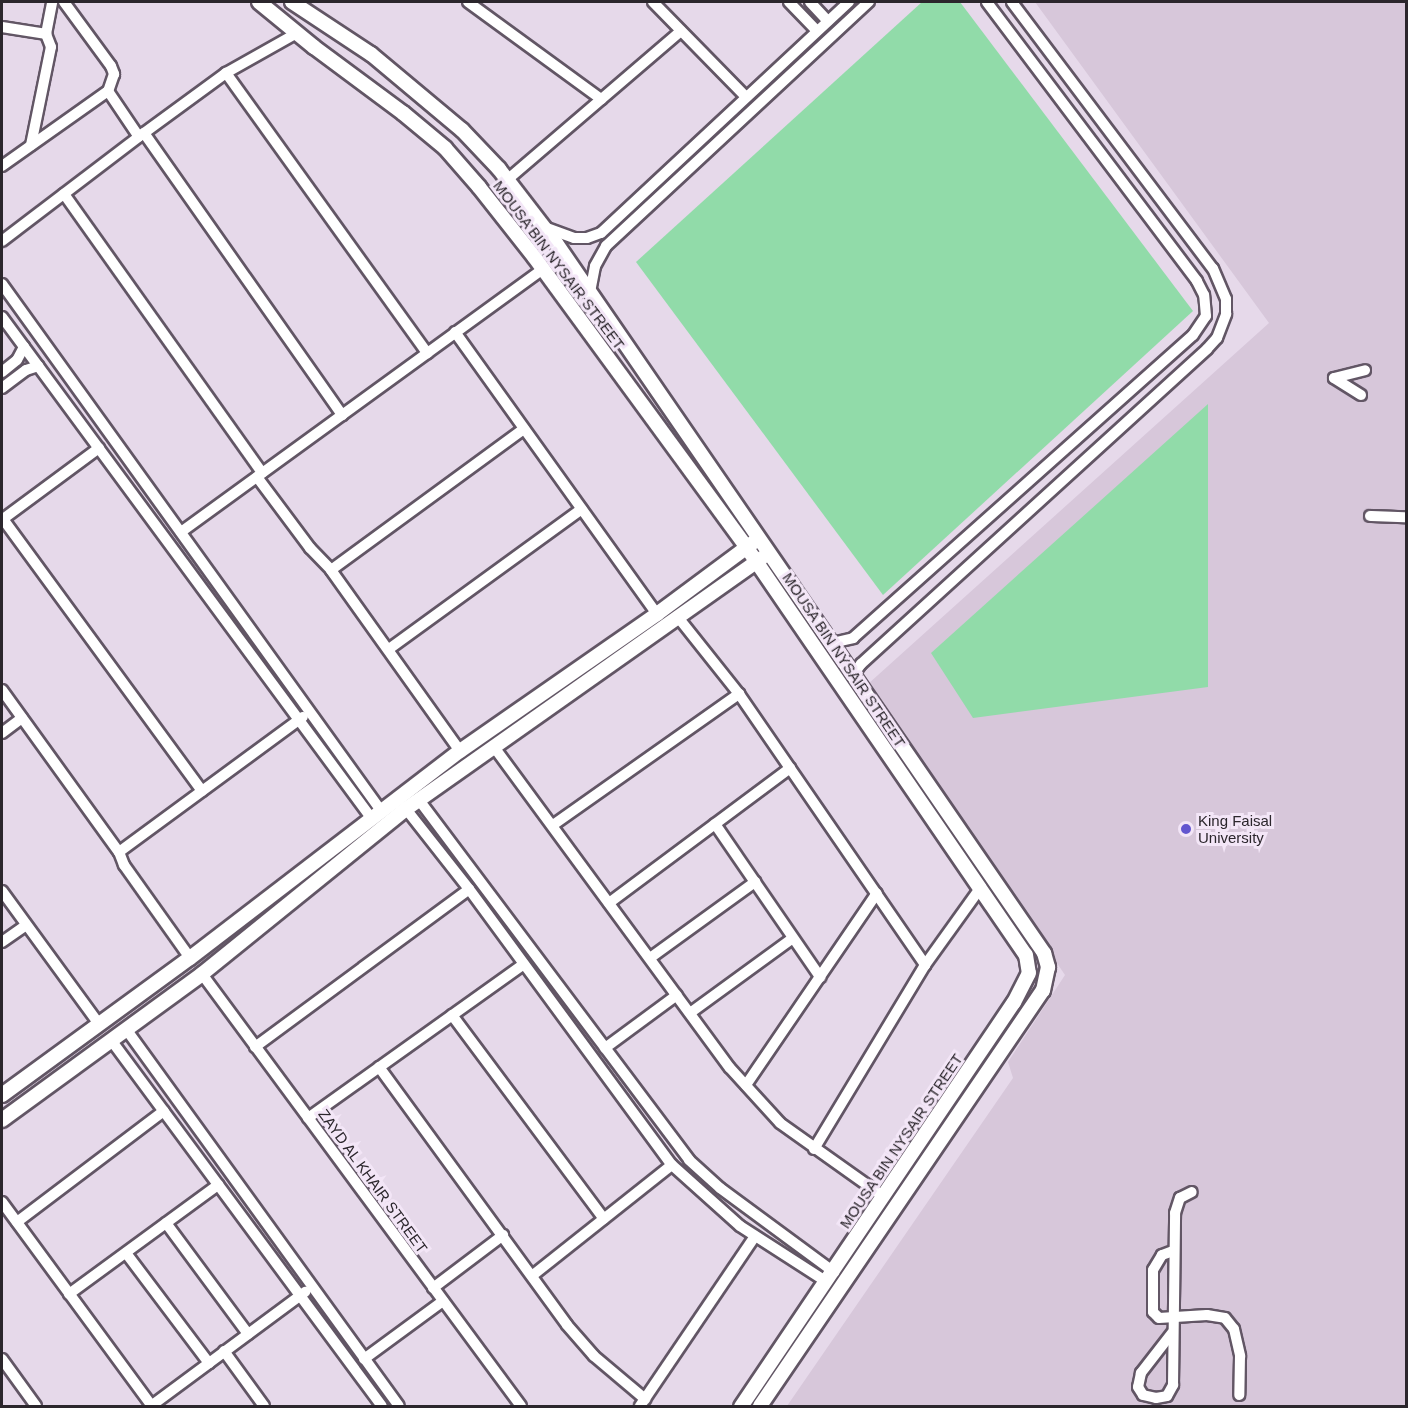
<!DOCTYPE html>
<style>
body{margin:0}
#map{position:relative;width:1408px;height:1408px;overflow:hidden;background:#e6d9ea;font-family:Helvetica,sans-serif}
div>[style]{position:absolute}
.education>*{inset:0;background:#d7c7da}
.green>*{inset:0;background:#91dba9}
.roads{filter:drop-shadow(2px 0 #625665) drop-shadow(-2px 0 #625665) drop-shadow(0 2px #625665) drop-shadow(0 -2px #625665)}
.minor>*{height:10px;margin:-5px;padding:0 5px;transform-origin:5px;border-radius:5px;background:#fff}
.tertiary>*{height:14px;margin:-7px;padding:0 7px;transform-origin:7px;border-radius:7px;background:#fff}
.dots>*{width:16px;height:16px;translate:-50% -50%;box-sizing:border-box;border:3px solid #f3e6f7;border-radius:50%}
span{translate:-50% -50%;white-space:nowrap;text-align:center;line-height:1.15;-webkit-text-stroke:6px #f3e6f7;paint-order:stroke}
.street-label{font-size:15px;color:#2b262c}
.poi-label{font-size:15px;color:#2b262c}
.left{translate:0 -50%;text-align:left}
.frame{position:absolute;inset:0;border:3px solid #2b262c;pointer-events:none}
</style>
<div id="map">
<div class="education">
<i style="clip-path:polygon(1035px 2px,1406px 2px,1406px 1406px,787px 1406px,1013px 1078px,1008px 1062px,1065px 975px,868px 684px,1269px 323px)"></i>
</div>
<div class="green">
<i style="clip-path:polygon(922px 2px,960px 2px,1193px 311px,883px 595px,636px 262px)"></i>
<i style="clip-path:polygon(1208px 404px,1208px 687px,973px 718px,931px 653px)"></i>
</div>
<div class="roads">
<div class="minor">
<i style="left:64px;top:2px;width:79px;rotate:53.7deg"></i>
<i style="left:111px;top:66px;width:9px;rotate:69deg"></i>
<i style="left:114px;top:74px;width:18px;rotate:109deg"></i>
<i style="left:468px;top:2px;width:165px;rotate:36.1deg"></i>
<i style="left:653px;top:2px;width:133px;rotate:45.6deg"></i>
<i style="left:789px;top:2px;width:40px;rotate:46deg"></i>
<i style="left:810px;top:2px;width:26px;rotate:47deg"></i>
<i style="left:2px;top:27px;width:45px;rotate:9deg"></i>
<i style="left:46px;top:34px;width:33px;rotate:-79deg"></i>
<i style="left:226px;top:73px;width:345px;rotate:54.3deg"></i>
<i style="left:144px;top:133px;width:102px;rotate:-36.2deg"></i>
<i style="left:226px;top:73px;width:81px;rotate:-29.4deg"></i>
<i style="left:31px;top:145px;width:100px;rotate:-78.5deg"></i>
<i style="left:51px;top:47px;width:14px;rotate:-111deg"></i>
<i style="left:2px;top:166px;width:130px;rotate:-35.3deg"></i>
<i style="left:108px;top:91px;width:55px;rotate:56deg"></i>
<i style="left:507px;top:180px;width:229px;rotate:-40.6deg"></i>
<i style="left:64px;top:194px;width:342px;rotate:54.6deg"></i>
<i style="left:544px;top:227px;width:32px;rotate:20deg"></i>
<i style="left:574px;top:238px;width:13px"></i>
<i style="left:587px;top:238px;width:15px;rotate:-20deg"></i>
<i style="left:601px;top:233px;width:339px;rotate:-43deg"></i>
<i style="left:2px;top:241px;width:178px;rotate:-37.3deg"></i>
<i style="left:144px;top:133px;width:345px;rotate:54.9deg"></i>
<i style="left:2px;top:284px;width:651px;rotate:54.26deg"></i>
<i style="left:590px;top:292px;width:26px;rotate:-79deg"></i>
<i style="left:595px;top:266px;width:23px;rotate:-61deg"></i>
<i style="left:606px;top:246px;width:359px;rotate:-42.9deg"></i>
<i style="left:2px;top:317px;width:624px;rotate:53.61deg"></i>
<i style="left:455px;top:332px;width:347px;rotate:54.4deg"></i>
<i style="left:2px;top:372px;width:19px;rotate:-39deg"></i>
<i style="left:17px;top:360px;width:15px;rotate:-62deg"></i>
<i style="left:2px;top:388px;width:30px;rotate:-37deg"></i>
<i style="left:26px;top:370px;width:13px;rotate:-18deg"></i>
<i style="left:1361px;top:395px;width:32px;rotate:-148deg"></i>
<i style="left:1334px;top:378px;width:32px;rotate:-14deg"></i>
<i style="left:99px;top:448px;width:119px;rotate:143.5deg"></i>
<i style="left:3px;top:519px;width:337px;rotate:53.8deg"></i>
<i style="left:257px;top:477px;width:89px;rotate:53.3deg"></i>
<i style="left:310px;top:548px;width:30px;rotate:46deg"></i>
<i style="left:1370px;top:516px;width:36px;rotate:2deg"></i>
<i style="left:181px;top:532px;width:447px;rotate:-36deg"></i>
<i style="left:677px;top:616px;width:100px;rotate:51.5deg"></i>
<i style="left:739px;top:694px;width:329px;rotate:55.5deg"></i>
<i style="left:832px;top:643px;width:22px;rotate:-13deg"></i>
<i style="left:853px;top:638px;width:455px;rotate:-41.7deg"></i>
<i style="left:1193px;top:335px;width:23px;rotate:-56deg"></i>
<i style="left:1206px;top:316px;width:21px;rotate:-95deg"></i>
<i style="left:1204px;top:295px;width:16px;rotate:-117deg"></i>
<i style="left:1197px;top:281px;width:349px;rotate:-127deg"></i>
<i style="left:389px;top:649px;width:238px;rotate:-36deg"></i>
<i style="left:853px;top:675px;width:14px;rotate:-54deg"></i>
<i style="left:861px;top:664px;width:468px;rotate:-42.3deg"></i>
<i style="left:1207px;top:349px;width:15px;rotate:-48deg"></i>
<i style="left:1217px;top:338px;width:26px;rotate:-69deg"></i>
<i style="left:1226px;top:314px;width:15px;rotate:-90deg"></i>
<i style="left:1226px;top:299px;width:33px;rotate:-113deg"></i>
<i style="left:1213px;top:269px;width:334px;rotate:-127deg"></i>
<i style="left:2px;top:690px;width:200px;rotate:54.2deg"></i>
<i style="left:119px;top:852px;width:228px;rotate:-36.3deg"></i>
<i style="left:2px;top:733px;width:25px;rotate:-37deg"></i>
<i style="left:494px;top:747px;width:398px;rotate:53.7deg"></i>
<i style="left:730px;top:1068px;width:74px;rotate:47.7deg"></i>
<i style="left:780px;top:1123px;width:128px;rotate:35.4deg"></i>
<i style="left:460px;top:751px;width:222px;rotate:-125.5deg"></i>
<i style="left:331px;top:570px;width:239px;rotate:-36.2deg"></i>
<i style="left:419px;top:800px;width:450px;rotate:53.1deg"></i>
<i style="left:689px;top:1160px;width:42px;rotate:42.1deg"></i>
<i style="left:720px;top:1188px;width:142px;rotate:36.4deg"></i>
<i style="left:406px;top:809px;width:102px;rotate:51.8deg"></i>
<i style="left:469px;top:889px;width:343px;rotate:53.7deg"></i>
<i style="left:672px;top:1165px;width:91px;rotate:41.9deg"></i>
<i style="left:740px;top:1226px;width:103px;rotate:32.8deg"></i>
<i style="left:715px;top:824px;width:186px;rotate:55.5deg"></i>
<i style="left:553px;top:825px;width:228px;rotate:-35.2deg"></i>
<i style="left:119px;top:852px;width:14px;rotate:69deg"></i>
<i style="left:124px;top:865px;width:114px;rotate:54.6deg"></i>
<i style="left:2px;top:891px;width:165px;rotate:53.9deg"></i>
<i style="left:609px;top:903px;width:226px;rotate:-36.7deg"></i>
<i style="left:2px;top:942px;width:29px;rotate:-35deg"></i>
<i style="left:650px;top:958px;width:130px;rotate:-35.9deg"></i>
<i style="left:202px;top:974px;width:537px;rotate:53.56deg"></i>
<i style="left:690px;top:1013px;width:127px;rotate:-36.1deg"></i>
<i style="left:452px;top:1015px;width:254px;rotate:53.3deg"></i>
<i style="left:126px;top:1029px;width:465px;rotate:54.1deg"></i>
<i style="left:111px;top:1040px;width:455px;rotate:53.5deg"></i>
<i style="left:255px;top:1047px;width:266px;rotate:-36.4deg"></i>
<i style="left:605px;top:1048px;width:89px;rotate:-36.4deg"></i>
<i style="left:379px;top:1067px;width:319px;rotate:53.9deg"></i>
<i style="left:567px;top:1325px;width:41px;rotate:48.9deg"></i>
<i style="left:594px;top:1356px;width:67px;rotate:40.1deg"></i>
<i style="left:746px;top:1085px;width:232px;rotate:-55.7deg"></i>
<i style="left:308px;top:1118px;width:265px;rotate:-35.5deg"></i>
<i style="left:814px;top:1149px;width:215px;rotate:-58.9deg"></i>
<i style="left:925px;top:965px;width:96px;rotate:-54.3deg"></i>
<i style="left:2px;top:1202px;width:253px;rotate:53.7deg"></i>
<i style="left:17px;top:1222px;width:184px;rotate:-37.1deg"></i>
<i style="left:166px;top:1223px;width:138px;rotate:53.5deg"></i>
<i style="left:1173px;top:1251px;width:12px;rotate:160deg"></i>
<i style="left:1162px;top:1255px;width:17px;rotate:121deg"></i>
<i style="left:1153px;top:1270px;width:42px;rotate:90deg"></i>
<i style="left:1153px;top:1312px;width:8px;rotate:45deg"></i>
<i style="left:1159px;top:1318px;width:48px;rotate:-3.6deg"></i>
<i style="left:1207px;top:1315px;width:18px;rotate:9deg"></i>
<i style="left:1225px;top:1318px;width:14px;rotate:51deg"></i>
<i style="left:1234px;top:1329px;width:28px;rotate:77deg"></i>
<i style="left:1240px;top:1356px;width:39px;rotate:91deg"></i>
<i style="left:126px;top:1253px;width:138px;rotate:53deg"></i>
<i style="left:533px;top:1275px;width:177px;rotate:-38.4deg"></i>
<i style="left:433px;top:1288px;width:88px;rotate:-37.1deg"></i>
<i style="left:69px;top:1294px;width:185px;rotate:-36.2deg"></i>
<i style="left:1172px;top:1333px;width:51px;rotate:127.8deg"></i>
<i style="left:1141px;top:1373px;width:14px;rotate:102deg"></i>
<i style="left:1138px;top:1387px;width:9px;rotate:58deg"></i>
<i style="left:1143px;top:1395px;width:13px;rotate:13deg"></i>
<i style="left:1156px;top:1398px;width:11px;rotate:-10deg"></i>
<i style="left:1167px;top:1396px;width:13px;rotate:-61deg"></i>
<i style="left:1173px;top:1385px;width:172px;rotate:-89.3deg"></i>
<i style="left:1175px;top:1213px;width:16px;rotate:-72deg"></i>
<i style="left:1180px;top:1198px;width:13px;rotate:-27deg"></i>
<i style="left:224px;top:1351px;width:68px;rotate:54deg"></i>
<i style="left:2px;top:1359px;width:58px;rotate:54.1deg"></i>
<i style="left:364px;top:1359px;width:98px;rotate:-36.3deg"></i>
<i style="left:151px;top:1406px;width:192px;rotate:-36.5deg"></i>
<i style="left:640px;top:1406px;width:205px;rotate:-55.9deg"></i>
</div>
<div class="tertiary">
<i style="left:259px;top:2px;width:71px;rotate:39.3deg"></i>
<i style="left:314px;top:47px;width:111px;rotate:36.6deg"></i>
<i style="left:403px;top:113px;width:55px;rotate:39.8deg"></i>
<i style="left:445px;top:148px;width:52px;rotate:48.9deg"></i>
<i style="left:479px;top:187px;width:90px;rotate:51.7deg"></i>
<i style="left:535px;top:258px;width:359px;rotate:53.8deg"></i>
<i style="left:747px;top:548px;width:493px;rotate:55.6deg"></i>
<i style="left:1026px;top:955px;width:18px;rotate:81deg"></i>
<i style="left:1029px;top:973px;width:33px;rotate:117deg"></i>
<i style="left:1014px;top:1002px;width:488px;rotate:124deg"></i>
<i style="left:292px;top:2px;width:95px;rotate:33.4deg"></i>
<i style="left:371px;top:54px;width:119px;rotate:39.9deg"></i>
<i style="left:462px;top:130px;width:54px;rotate:46.5deg"></i>
<i style="left:499px;top:169px;width:93px;rotate:52.4deg"></i>
<i style="left:556px;top:243px;width:862px;rotate:55.5deg"></i>
<i style="left:1044px;top:953px;width:15px;rotate:74deg"></i>
<i style="left:1048px;top:967px;width:24px;rotate:102deg"></i>
<i style="left:1043px;top:990px;width:503px;rotate:124.23deg"></i>
<i style="left:2px;top:1095px;width:233px;rotate:-36.1deg"></i>
<i style="left:190px;top:958px;width:340px;rotate:-37.5deg"></i>
<i style="left:460px;top:751px;width:240px;rotate:-34.8deg"></i>
<i style="left:657px;top:614px;width:121px;rotate:-36.6deg"></i>
<i style="left:2px;top:1120px;width:248px;rotate:-36.1deg"></i>
<i style="left:202px;top:974px;width:262px;rotate:-39deg"></i>
<i style="left:406px;top:809px;width:436px;rotate:-35.2deg"></i>
</div>
</div>
<div class="dots">
<i style="left:1186px;top:829px;background:#6356cf"></i>
</div>
<div class="street-label">
<span style="left:559px;top:265px;rotate:53deg">MOUSA BIN NYSAIR STREET</span>
<span style="left:844px;top:660px;rotate:56deg">MOUSA BIN NYSAIR STREET</span>
<span style="left:901px;top:1141px;rotate:-56deg">MOUSA BIN NYSAIR STREET</span>
<span style="left:373px;top:1181px;rotate:54deg">ZAYD AL KHAIR STREET</span>
</div>
<div class="poi-label">
<span class="left" style="left:1198px;top:829px">King Faisal<br>University</span>
</div>
<div class="frame"></div>
</div>
